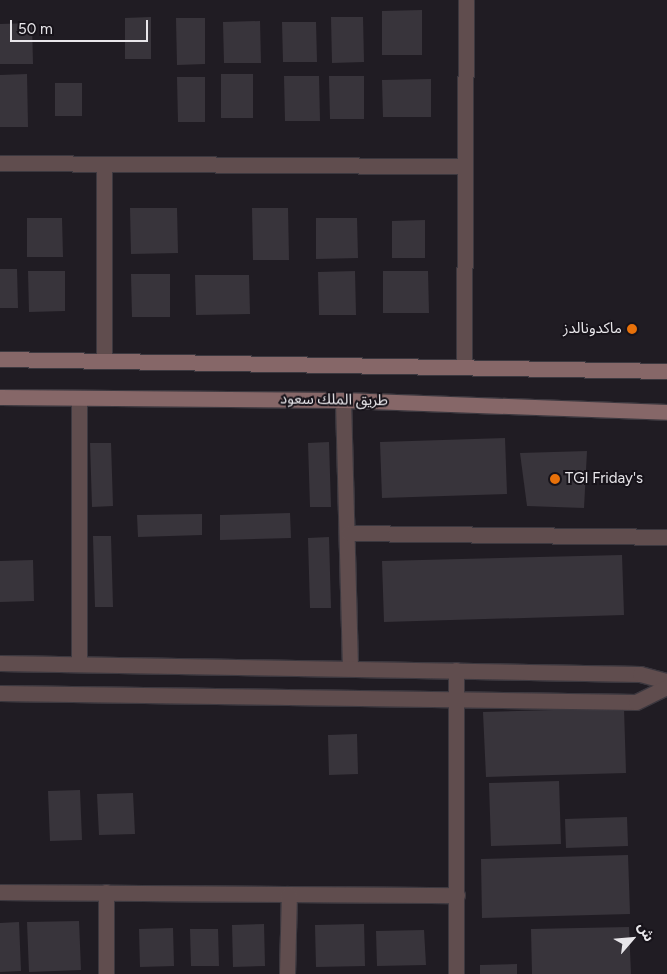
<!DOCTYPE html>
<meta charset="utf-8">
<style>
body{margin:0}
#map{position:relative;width:667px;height:974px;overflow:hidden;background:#201c23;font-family:Figtree,"Noto Sans Arabic",sans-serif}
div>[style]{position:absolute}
.building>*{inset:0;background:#38343b}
.roads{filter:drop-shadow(1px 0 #3c383f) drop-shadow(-1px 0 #3c383f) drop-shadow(0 1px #3c383f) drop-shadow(0 -1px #3c383f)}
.street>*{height:15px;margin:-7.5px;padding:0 7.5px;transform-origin:7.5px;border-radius:7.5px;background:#604d4e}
.secondary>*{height:15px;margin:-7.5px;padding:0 7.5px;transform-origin:7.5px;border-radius:7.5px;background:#866768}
.dots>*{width:14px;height:14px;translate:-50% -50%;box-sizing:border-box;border:2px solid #17131a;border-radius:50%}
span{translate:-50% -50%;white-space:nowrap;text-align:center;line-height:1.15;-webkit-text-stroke:4px #17131a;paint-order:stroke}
.poi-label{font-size:15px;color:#e8e6ea}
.right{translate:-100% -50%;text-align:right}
.left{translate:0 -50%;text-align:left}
.street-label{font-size:15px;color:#e8e6ea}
.north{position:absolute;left:607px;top:914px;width:50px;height:50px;-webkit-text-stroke:4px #17131a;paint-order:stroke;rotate:63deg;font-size:14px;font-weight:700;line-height:20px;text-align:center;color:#e8e6ea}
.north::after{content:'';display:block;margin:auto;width:18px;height:22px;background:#e8e6ea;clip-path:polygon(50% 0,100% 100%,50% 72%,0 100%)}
.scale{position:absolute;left:10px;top:20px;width:138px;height:22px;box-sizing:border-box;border:2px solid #e8e6ea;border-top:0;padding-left:6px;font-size:15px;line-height:18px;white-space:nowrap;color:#e8e6ea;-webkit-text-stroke:4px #17131a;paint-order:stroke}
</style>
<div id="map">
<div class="building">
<i style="clip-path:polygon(422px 10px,422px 55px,382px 55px,382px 11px)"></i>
<i style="clip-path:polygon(151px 17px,151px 59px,125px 59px,125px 18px)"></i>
<i style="clip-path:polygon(331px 17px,363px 17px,364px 62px,332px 63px)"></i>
<i style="clip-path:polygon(176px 18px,205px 18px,205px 64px,177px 65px)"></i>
<i style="clip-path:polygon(260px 21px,261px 63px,224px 63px,223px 22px)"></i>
<i style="clip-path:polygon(282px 22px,316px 22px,317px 62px,283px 62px)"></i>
<i style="clip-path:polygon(32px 23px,33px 64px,0 64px,0 24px)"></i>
<i style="clip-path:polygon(27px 74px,28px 127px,0 127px,0 75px)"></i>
<i style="clip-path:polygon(221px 74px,253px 74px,253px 118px,221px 118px)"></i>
<i style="clip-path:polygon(284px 76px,319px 76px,320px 121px,285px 121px)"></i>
<i style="clip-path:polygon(329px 76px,364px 76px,364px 119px,330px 119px)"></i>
<i style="clip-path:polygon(177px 77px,205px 77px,205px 122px,178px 122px)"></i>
<i style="clip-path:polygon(431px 79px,431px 117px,383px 117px,382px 80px)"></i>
<i style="clip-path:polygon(55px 83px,82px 83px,82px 116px,55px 116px)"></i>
<i style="clip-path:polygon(130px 208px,177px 208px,178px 253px,131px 254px)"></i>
<i style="clip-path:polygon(252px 208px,288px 208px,289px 260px,253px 260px)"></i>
<i style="clip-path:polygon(27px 218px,62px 218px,63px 257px,27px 257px)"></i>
<i style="clip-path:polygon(316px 218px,357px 218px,358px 258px,316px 259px)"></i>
<i style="clip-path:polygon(425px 220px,425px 258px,392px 258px,392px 221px)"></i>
<i style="clip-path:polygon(0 269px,17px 269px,18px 308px,0 308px)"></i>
<i style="clip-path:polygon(28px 271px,65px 271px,65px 311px,29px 312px)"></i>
<i style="clip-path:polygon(355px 271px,356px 315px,319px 315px,318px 272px)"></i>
<i style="clip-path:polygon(383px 271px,428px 271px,429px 313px,383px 313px)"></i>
<i style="clip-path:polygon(131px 274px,170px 274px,170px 317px,132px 317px)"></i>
<i style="clip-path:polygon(195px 275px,249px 275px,250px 314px,196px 315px)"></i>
<i style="clip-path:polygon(505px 438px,507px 494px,382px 498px,380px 442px)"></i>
<i style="clip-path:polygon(329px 442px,331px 507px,310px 507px,308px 443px)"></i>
<i style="clip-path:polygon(90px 443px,111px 443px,113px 506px,92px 507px)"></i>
<i style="clip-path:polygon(587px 451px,584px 508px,527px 506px,520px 453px)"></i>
<i style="clip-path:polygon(290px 513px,291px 538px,220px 540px,220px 515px)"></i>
<i style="clip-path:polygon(202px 514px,202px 535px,138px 537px,137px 515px)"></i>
<i style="clip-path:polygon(93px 536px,111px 536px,113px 607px,95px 607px)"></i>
<i style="clip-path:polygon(329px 537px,331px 608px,310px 608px,308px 538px)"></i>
<i style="clip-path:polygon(622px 555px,624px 615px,384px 622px,382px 561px)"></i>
<i style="clip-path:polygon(33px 560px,34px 601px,0 602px,0 561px)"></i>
<i style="clip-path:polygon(624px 708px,626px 773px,486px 777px,483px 712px)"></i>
<i style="clip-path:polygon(357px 734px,358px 774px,329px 775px,328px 735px)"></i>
<i style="clip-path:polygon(559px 781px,561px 844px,491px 846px,489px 783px)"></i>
<i style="clip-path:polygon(80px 790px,82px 840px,50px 841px,48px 791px)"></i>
<i style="clip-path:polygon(133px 793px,135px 834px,99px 835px,97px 794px)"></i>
<i style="clip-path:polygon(627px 817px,628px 846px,566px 848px,565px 819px)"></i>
<i style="clip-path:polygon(628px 855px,630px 914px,482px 918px,481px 859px)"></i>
<i style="clip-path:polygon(79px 921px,81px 970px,29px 972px,27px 922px)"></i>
<i style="clip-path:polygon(19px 922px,21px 971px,0 972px,0 923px)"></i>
<i style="clip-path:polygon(264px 924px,265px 966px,233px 967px,232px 925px)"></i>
<i style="clip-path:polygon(364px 924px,365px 966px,316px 967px,315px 925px)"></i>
<i style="clip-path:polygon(629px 927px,631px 974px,532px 974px,531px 929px)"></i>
<i style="clip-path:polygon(173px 928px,174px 966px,140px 967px,139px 929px)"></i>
<i style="clip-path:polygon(190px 929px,218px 929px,219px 966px,191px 966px)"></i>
<i style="clip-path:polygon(424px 930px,426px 965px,377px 966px,376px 931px)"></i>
<i style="clip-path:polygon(517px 964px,517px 974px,480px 974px,480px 965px)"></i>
</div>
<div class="roads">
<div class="street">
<i style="left:0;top:163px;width:465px;rotate:0.4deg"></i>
<i style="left:104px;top:164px;width:195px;rotate:90deg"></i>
<i style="left:464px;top:367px;width:367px;rotate:-89.7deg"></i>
<i style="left:343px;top:400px;width:268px;rotate:88.5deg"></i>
<i style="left:348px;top:533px;width:319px;rotate:0.7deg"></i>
<i style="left:0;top:663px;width:640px;rotate:0.98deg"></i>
<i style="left:640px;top:674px;width:28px;rotate:15deg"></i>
<i style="left:79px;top:663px;width:265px;rotate:-90deg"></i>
<i style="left:0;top:693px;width:636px;rotate:0.81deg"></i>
<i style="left:636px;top:702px;width:34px;rotate:-26deg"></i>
<i style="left:0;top:892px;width:457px;rotate:0.4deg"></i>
<i style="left:106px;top:974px;width:82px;rotate:-90deg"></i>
<i style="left:287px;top:974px;width:80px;rotate:-88.6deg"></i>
<i style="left:456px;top:974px;width:304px;rotate:-90deg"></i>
</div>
<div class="secondary">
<i style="left:0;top:359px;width:667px;rotate:1.03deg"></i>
<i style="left:0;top:397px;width:343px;rotate:0.5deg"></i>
<i style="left:343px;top:400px;width:324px;rotate:2.1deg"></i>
</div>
</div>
<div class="dots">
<i style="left:632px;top:329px;background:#e8710a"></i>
<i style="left:555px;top:479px;background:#e8710a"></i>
</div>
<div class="poi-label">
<span class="right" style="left:622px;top:329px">ماكدونالدز</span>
<span class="left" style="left:565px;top:479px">TGI Friday's</span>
</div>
<div class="street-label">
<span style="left:334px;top:400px;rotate:1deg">طريق الملك سعود</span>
</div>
<div class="north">ش</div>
<div class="scale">50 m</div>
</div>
